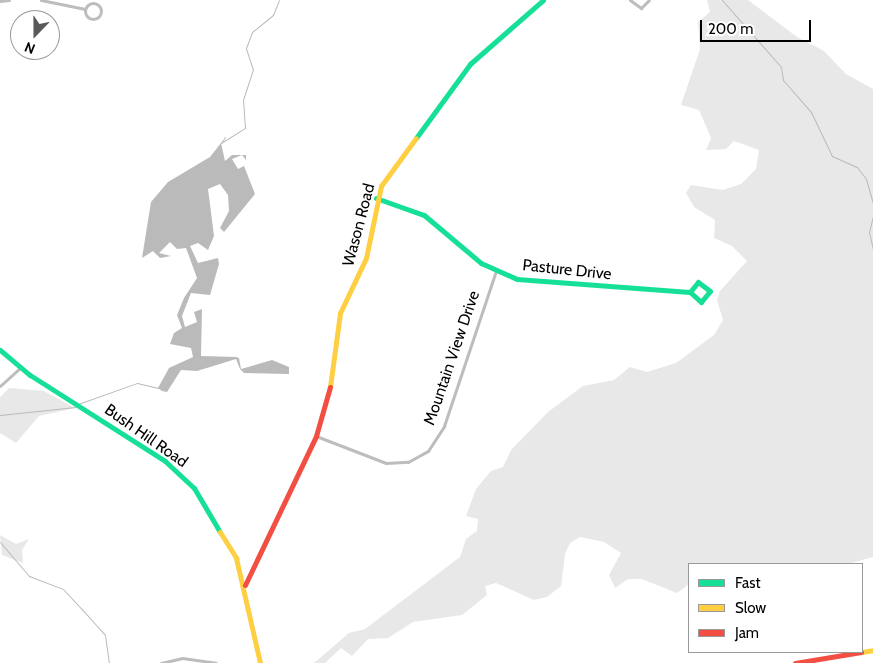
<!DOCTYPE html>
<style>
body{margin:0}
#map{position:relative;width:873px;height:663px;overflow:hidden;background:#fff;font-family:Cabin,sans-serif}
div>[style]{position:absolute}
.green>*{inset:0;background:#e8e8e8}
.water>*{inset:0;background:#bababa}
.stream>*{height:1px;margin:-0.5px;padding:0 0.5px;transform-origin:0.5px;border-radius:0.5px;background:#bababa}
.street>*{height:3px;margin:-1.5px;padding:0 1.5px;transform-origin:1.5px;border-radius:1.5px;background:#bdbdbd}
.street>.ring{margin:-1.5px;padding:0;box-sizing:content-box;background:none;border:3px solid #bdbdbd;border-radius:50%}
.fast>*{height:5px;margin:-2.5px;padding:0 2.5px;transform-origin:2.5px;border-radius:2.5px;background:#16e098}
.slow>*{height:5px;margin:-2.5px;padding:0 2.5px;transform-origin:2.5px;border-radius:2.5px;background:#ffcf43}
.jam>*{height:5px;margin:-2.5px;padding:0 2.5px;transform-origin:2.5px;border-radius:2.5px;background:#f24e42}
span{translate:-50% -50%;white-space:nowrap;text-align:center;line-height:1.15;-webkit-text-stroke:4px #fff;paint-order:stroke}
.street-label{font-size:16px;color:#000}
.legend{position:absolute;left:688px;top:563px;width:175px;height:90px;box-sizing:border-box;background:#fff;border:1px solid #999;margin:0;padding:6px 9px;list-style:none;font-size:15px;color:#000}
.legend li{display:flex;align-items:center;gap:10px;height:25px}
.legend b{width:25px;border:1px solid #999}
.north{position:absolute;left:10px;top:10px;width:50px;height:50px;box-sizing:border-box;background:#fff;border:1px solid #999;border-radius:50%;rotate:202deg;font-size:14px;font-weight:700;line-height:20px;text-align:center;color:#000}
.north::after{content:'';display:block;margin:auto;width:18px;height:22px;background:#595959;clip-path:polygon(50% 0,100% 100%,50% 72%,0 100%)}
.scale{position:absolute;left:700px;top:20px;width:111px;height:22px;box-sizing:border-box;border:2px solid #000;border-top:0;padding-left:6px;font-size:15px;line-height:18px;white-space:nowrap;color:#000;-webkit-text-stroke:4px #fff;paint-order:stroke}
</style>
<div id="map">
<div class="green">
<i style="clip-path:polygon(707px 0,748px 0,797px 37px,824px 51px,846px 74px,873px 89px,873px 557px,848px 564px,689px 564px,689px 584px,677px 593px,642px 579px,628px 579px,615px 588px,609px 575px,621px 553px,604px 542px,580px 537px,570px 543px,565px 554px,561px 586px,547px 597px,534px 600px,496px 583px,485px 586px,487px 595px,462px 615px,413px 622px,388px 638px,368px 639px,352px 656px,341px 648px,325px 663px,314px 663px,349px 633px,365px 629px,460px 557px,466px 539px,477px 531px,478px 519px,466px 516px,476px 489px,491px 471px,503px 467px,511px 450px,548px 412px,583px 386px,614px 380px,630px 367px,647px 372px,676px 363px,714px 335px,723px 320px,717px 300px,720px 291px,747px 261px,732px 246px,714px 238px,715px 220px,694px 207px,686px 193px,691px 185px,723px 190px,741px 184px,756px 169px,759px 150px,734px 141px,726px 149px,706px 150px,711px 138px,699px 110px,681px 105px,700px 49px,698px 22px,710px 12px)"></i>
<i style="clip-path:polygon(9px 388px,44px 391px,75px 408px,39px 416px,16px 443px,0 433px,0 397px)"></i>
<i style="clip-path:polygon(0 535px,16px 544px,29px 539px,22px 550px,23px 563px,2px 555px)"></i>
</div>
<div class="water">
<i style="clip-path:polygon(221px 143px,225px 161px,232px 155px,246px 155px,246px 160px,242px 155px,232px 159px,238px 169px,244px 166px,255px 194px,224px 232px,220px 228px,229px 211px,228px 195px,220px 184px,208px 189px,214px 236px,208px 250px,198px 243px,190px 246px,198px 263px,218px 258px,219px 264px,210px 295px,191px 293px,182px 316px,185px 327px,197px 322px,194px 312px,202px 309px,201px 356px,236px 357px,239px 358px,241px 369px,272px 360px,289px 367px,289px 374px,244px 373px,240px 369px,236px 359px,197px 371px,181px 370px,167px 392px,162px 391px,158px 388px,169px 368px,193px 357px,191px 348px,170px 344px,174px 333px,182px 328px,177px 315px,184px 298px,197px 278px,186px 248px,177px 249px,170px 242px,159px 253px,171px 256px,160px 258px,153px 251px,142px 258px,151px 202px,168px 182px,210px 157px)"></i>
</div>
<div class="stream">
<i style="left:722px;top:0;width:89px;rotate:48.6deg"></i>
<i style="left:781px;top:67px;width:13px;rotate:81deg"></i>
<i style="left:783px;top:80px;width:43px;rotate:48.8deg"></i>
<i style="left:811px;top:112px;width:49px;rotate:64.5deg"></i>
<i style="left:832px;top:156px;width:27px;rotate:24deg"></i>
<i style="left:857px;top:167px;width:15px;rotate:53deg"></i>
<i style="left:866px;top:179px;width:25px;rotate:74deg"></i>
<i style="left:225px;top:137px;width:7px;rotate:124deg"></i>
<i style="left:221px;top:143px;width:28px;rotate:-32deg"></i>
<i style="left:245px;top:128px;width:28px;rotate:-94deg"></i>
<i style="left:243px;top:100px;width:32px;rotate:-72deg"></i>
<i style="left:253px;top:70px;width:23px;rotate:-108deg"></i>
<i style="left:246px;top:48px;width:17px;rotate:-69deg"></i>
<i style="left:252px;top:32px;width:27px;rotate:-39deg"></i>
<i style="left:273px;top:15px;width:16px;rotate:-68deg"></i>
<i style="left:873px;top:216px;width:16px;rotate:104deg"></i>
<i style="left:869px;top:232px;width:17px;rotate:77deg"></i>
<i style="left:78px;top:404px;width:63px;rotate:-19.6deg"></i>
<i style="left:137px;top:383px;width:22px;rotate:13deg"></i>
<i style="left:0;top:415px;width:76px;rotate:-6deg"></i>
<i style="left:0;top:542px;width:45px;rotate:49.5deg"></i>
<i style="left:29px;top:576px;width:36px;rotate:21deg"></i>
<i style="left:63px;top:589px;width:37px;rotate:47deg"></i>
<i style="left:88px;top:616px;width:25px;rotate:48deg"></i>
<i style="left:105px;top:635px;width:28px;rotate:82deg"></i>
</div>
<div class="street">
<i style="left:41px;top:0;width:45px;rotate:11.6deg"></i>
<i style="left:630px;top:0;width:14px;rotate:36deg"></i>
<i style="left:641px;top:8px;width:11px;rotate:-45deg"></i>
<i style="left:0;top:1px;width:9px;rotate:-6deg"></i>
<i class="ring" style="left:85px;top:3px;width:13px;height:13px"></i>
<i style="left:0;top:386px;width:27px;rotate:-42deg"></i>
<i style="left:316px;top:436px;width:75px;rotate:21.1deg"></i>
<i style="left:386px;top:463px;width:22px;rotate:-3deg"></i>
<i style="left:408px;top:462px;width:23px;rotate:-29deg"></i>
<i style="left:428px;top:451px;width:30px;rotate:-57deg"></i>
<i style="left:444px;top:426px;width:163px;rotate:-71.5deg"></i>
<i style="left:161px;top:663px;width:22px;rotate:-13deg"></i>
<i style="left:182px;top:658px;width:34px;rotate:8deg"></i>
</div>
<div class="fast">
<i style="left:416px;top:138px;width:92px;rotate:-53.9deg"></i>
<i style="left:470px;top:64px;width:97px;rotate:-41.2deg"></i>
<i style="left:376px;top:198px;width:51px;rotate:19.5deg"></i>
<i style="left:424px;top:215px;width:75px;rotate:40.1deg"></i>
<i style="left:481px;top:263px;width:39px;rotate:24deg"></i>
<i style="left:517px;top:279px;width:173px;rotate:4.3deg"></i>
<i style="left:690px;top:292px;width:15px;rotate:42deg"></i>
<i style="left:701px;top:302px;width:14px;rotate:-51deg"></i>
<i style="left:710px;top:291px;width:15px;rotate:-143deg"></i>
<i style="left:698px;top:282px;width:13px;rotate:129deg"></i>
<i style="left:0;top:350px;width:39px;rotate:40deg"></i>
<i style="left:30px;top:375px;width:160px;rotate:32.5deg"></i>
<i style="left:165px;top:461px;width:40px;rotate:43deg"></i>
<i style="left:194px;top:488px;width:51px;rotate:59.4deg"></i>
</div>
<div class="slow">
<i style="left:330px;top:387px;width:75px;rotate:-82.3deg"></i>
<i style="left:340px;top:313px;width:61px;rotate:-64.7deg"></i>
<i style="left:366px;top:258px;width:74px;rotate:-78.2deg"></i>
<i style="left:381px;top:186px;width:59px;rotate:-53.9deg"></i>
<i style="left:220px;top:532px;width:31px;rotate:58deg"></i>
<i style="left:236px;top:558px;width:108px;rotate:77.1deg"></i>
<i style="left:862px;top:652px;width:11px;rotate:-10deg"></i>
</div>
<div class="jam">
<i style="left:245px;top:585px;width:165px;rotate:-64.5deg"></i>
<i style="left:316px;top:436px;width:51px;rotate:-74.1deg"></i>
<i style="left:795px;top:663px;width:67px;rotate:-9.5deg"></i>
</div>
<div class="street-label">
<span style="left:359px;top:225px;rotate:-75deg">Wason Road</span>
<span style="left:567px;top:270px;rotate:6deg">Pasture Drive</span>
<span style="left:452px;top:358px;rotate:-71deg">Mountain View Drive</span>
<span style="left:146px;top:436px;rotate:35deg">Bush Hill Road</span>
</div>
<ul class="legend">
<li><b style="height:6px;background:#16e098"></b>Fast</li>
<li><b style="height:6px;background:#ffcf43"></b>Slow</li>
<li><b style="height:6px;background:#f24e42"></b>Jam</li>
</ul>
<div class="north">N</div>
<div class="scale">200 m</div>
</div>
